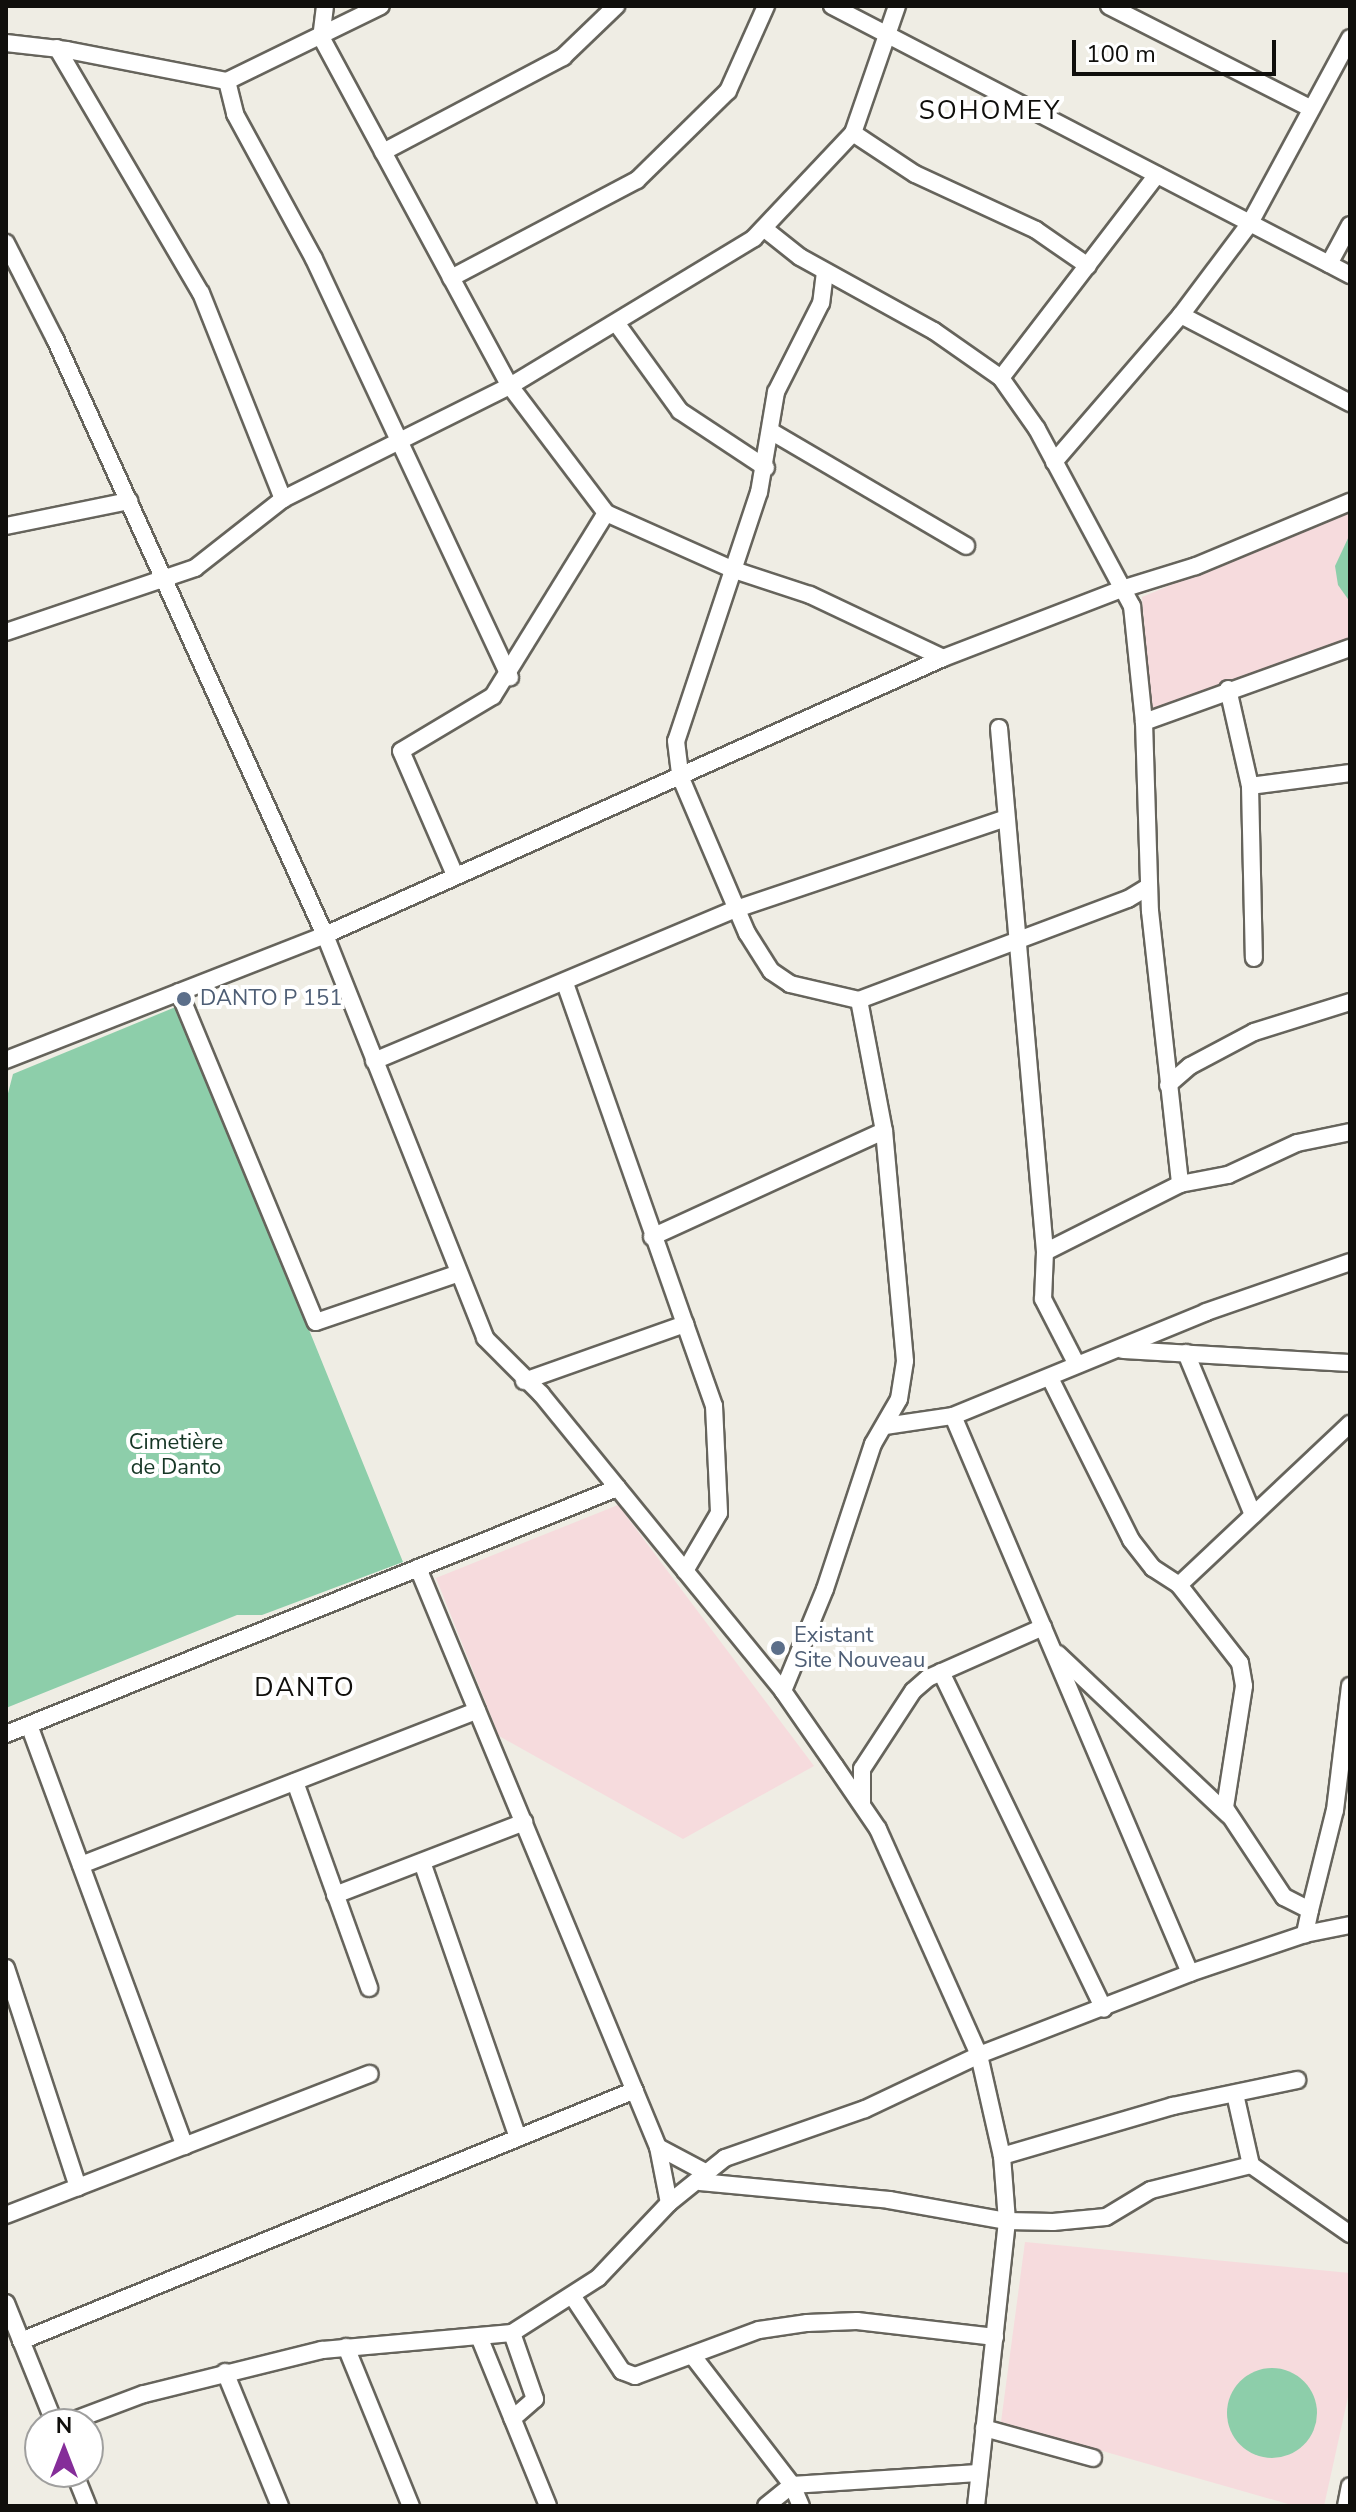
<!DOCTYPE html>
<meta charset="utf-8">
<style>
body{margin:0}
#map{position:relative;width:1356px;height:2512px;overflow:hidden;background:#efede4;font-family:"Nunito Sans",sans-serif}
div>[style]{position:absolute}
.education>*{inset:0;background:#f6dbdd}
.green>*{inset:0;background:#8dceaa}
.round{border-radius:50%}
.roads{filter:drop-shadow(2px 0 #66645c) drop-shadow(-2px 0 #66645c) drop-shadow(0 2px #66645c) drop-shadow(0 -2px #66645c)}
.minor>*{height:16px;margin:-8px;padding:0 8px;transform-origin:8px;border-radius:8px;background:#fff}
.dots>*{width:22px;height:22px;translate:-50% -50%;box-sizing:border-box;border:4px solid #fff;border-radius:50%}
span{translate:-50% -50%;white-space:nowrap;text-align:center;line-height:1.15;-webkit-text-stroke:8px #fff;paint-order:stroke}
.service-label{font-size:22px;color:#4e5e75}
.left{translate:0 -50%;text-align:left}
.park-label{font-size:22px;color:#153625}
.quarter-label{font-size:26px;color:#100f0c;letter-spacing:2px}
.frame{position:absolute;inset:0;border:8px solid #100f0c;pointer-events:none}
.north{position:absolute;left:24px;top:2408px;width:80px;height:80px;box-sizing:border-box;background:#fff;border:2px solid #9f9f9e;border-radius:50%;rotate:0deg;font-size:22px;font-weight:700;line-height:32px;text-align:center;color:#100f0c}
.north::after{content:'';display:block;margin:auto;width:28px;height:36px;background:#852d99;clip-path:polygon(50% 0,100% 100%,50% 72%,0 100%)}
.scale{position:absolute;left:1072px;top:40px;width:204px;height:36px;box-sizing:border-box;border:4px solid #100f0c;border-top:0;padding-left:10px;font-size:24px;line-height:28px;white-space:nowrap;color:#100f0c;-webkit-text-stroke:6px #fff;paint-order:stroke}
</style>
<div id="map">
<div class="education">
<i style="clip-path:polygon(1350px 510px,1350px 641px,1151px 710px,1142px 597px)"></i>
<i style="clip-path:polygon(618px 1505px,814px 1766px,683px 1839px,499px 1736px,436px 1578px)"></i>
<i style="clip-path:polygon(1025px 2242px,1350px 2273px,1350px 2388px,1324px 2506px,1295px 2506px,1001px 2422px)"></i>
</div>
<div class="green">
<i style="clip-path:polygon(1350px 534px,1350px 602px,1338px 585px,1335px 566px)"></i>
<i style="clip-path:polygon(178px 1006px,403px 1562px,262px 1615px,237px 1615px,6px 1708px,6px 1101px,13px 1074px)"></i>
<i class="round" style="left:1227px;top:2368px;width:90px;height:90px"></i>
</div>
<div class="roads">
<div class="minor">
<i style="left:325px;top:6px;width:31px;rotate:97deg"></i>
<i style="left:321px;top:37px;width:397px;rotate:61.6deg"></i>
<i style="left:510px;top:386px;width:159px;rotate:52.9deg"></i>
<i style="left:606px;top:513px;width:140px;rotate:24deg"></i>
<i style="left:734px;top:570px;width:80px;rotate:18.2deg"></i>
<i style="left:810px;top:595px;width:147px;rotate:25.3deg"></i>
<i style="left:832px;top:6px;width:584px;rotate:27.44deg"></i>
<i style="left:1109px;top:6px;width:225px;rotate:26.9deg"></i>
<i style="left:6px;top:43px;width:61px;rotate:6.5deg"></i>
<i style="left:67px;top:50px;width:163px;rotate:11deg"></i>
<i style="left:227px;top:81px;width:171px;rotate:-26deg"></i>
<i style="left:57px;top:48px;width:284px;rotate:59.6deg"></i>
<i style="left:201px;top:293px;width:222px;rotate:68.3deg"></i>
<i style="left:227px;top:81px;width:34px;rotate:76deg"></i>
<i style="left:235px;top:114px;width:165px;rotate:61.4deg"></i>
<i style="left:314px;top:259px;width:462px;rotate:64.9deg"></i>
<i style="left:853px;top:133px;width:74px;rotate:33.5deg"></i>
<i style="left:915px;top:174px;width:133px;rotate:24.8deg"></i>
<i style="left:1036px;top:230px;width:63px;rotate:34.7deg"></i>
<i style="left:383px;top:152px;width:204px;rotate:-27.8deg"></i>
<i style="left:563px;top:57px;width:74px;rotate:-43.9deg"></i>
<i style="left:766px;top:230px;width:43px;rotate:38.5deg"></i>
<i style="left:800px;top:257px;width:153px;rotate:28.9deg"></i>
<i style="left:934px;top:331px;width:82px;rotate:35deg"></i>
<i style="left:1001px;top:378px;width:62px;rotate:54.8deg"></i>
<i style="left:1037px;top:429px;width:201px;rotate:61.8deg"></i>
<i style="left:1132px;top:606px;width:117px;rotate:84.1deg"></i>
<i style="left:1144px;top:722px;width:189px;rotate:88.2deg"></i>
<i style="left:1150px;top:911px;width:275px;rotate:83.7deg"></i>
<i style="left:6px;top:243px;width:108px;rotate:63deg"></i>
<i style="left:55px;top:339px;width:654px;rotate:65.63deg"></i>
<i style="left:325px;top:935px;width:434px;rotate:68.3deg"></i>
<i style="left:485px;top:1338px;width:79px;rotate:45deg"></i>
<i style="left:541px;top:1394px;width:383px;rotate:50.8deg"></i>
<i style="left:783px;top:1691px;width:91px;rotate:55.3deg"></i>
<i style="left:835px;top:1766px;width:76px;rotate:55.7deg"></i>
<i style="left:878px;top:1829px;width:248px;rotate:65.9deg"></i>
<i style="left:979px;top:2055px;width:104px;rotate:77.2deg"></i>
<i style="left:1002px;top:2156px;width:65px;rotate:85.6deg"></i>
<i style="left:1007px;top:2221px;width:287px;rotate:96.2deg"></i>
<i style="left:1329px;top:264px;width:44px;rotate:-61.7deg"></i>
<i style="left:825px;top:272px;width:31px;rotate:97deg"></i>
<i style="left:821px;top:303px;width:100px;rotate:116.8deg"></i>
<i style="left:776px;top:392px;width:101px;rotate:99.6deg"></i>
<i style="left:759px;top:492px;width:262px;rotate:108.4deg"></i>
<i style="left:676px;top:741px;width:35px;rotate:83deg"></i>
<i style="left:680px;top:776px;width:171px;rotate:66.9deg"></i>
<i style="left:747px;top:933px;width:45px;rotate:57.7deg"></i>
<i style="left:771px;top:971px;width:23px;rotate:34deg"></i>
<i style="left:790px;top:984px;width:71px;rotate:13.1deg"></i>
<i style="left:859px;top:1000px;width:287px;rotate:-20.6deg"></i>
<i style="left:1128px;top:899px;width:23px;rotate:-31deg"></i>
<i style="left:451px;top:278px;width:210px;rotate:-27.8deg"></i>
<i style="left:637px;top:180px;width:127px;rotate:-44.4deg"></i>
<i style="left:728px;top:91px;width:93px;rotate:-65.9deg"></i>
<i style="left:1181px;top:315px;width:191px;rotate:27.5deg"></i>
<i style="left:617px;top:324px;width:107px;rotate:54.1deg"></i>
<i style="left:680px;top:411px;width:103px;rotate:33.5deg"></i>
<i style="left:1001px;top:378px;width:256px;rotate:-52.5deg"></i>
<i style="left:772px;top:432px;width:225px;rotate:30.4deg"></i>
<i style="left:1054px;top:462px;width:194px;rotate:-49.2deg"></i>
<i style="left:1181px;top:315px;width:115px;rotate:-53.1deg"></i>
<i style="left:1250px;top:223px;width:210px;rotate:-61.6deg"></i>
<i style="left:6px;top:526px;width:126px;rotate:-11.5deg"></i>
<i style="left:6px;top:632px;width:200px;rotate:-18.7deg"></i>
<i style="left:195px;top:568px;width:112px;rotate:-38.1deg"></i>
<i style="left:283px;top:499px;width:254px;rotate:-26.5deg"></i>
<i style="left:510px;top:386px;width:285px;rotate:-31.2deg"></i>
<i style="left:754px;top:238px;width:144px;rotate:-46.7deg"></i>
<i style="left:853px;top:133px;width:134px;rotate:-70.9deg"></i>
<i style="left:1228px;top:689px;width:99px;rotate:77.2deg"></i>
<i style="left:1250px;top:786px;width:172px;rotate:88.7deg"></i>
<i style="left:1144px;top:722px;width:219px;rotate:-19.8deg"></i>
<i style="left:999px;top:728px;width:526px;rotate:84.98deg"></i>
<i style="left:1045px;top:1252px;width:47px;rotate:92.4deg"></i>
<i style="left:1043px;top:1299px;width:72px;rotate:62.7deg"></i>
<i style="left:1250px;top:786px;width:101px;rotate:-7.4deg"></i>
<i style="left:455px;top:875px;width:135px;rotate:-113.5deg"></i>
<i style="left:401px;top:751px;width:107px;rotate:-30.9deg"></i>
<i style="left:493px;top:696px;width:215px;rotate:-58.3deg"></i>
<i style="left:179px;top:992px;width:357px;rotate:67.5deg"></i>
<i style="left:316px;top:1322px;width:148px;rotate:-18.9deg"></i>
<i style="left:6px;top:1060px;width:343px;rotate:-21.4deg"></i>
<i style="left:325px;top:935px;width:677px;rotate:-24.14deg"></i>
<i style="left:943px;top:658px;width:192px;rotate:-21.1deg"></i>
<i style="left:1122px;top:589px;width:77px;rotate:-17.3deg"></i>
<i style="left:1196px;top:566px;width:167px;rotate:-22.6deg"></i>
<i style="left:374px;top:1061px;width:393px;rotate:-22.8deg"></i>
<i style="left:736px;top:909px;width:282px;rotate:-18.6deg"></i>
<i style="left:1168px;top:1085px;width:29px;rotate:-41deg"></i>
<i style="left:1190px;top:1066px;width:72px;rotate:-28deg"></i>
<i style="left:1254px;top:1032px;width:101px;rotate:-17.4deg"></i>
<i style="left:652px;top:1237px;width:255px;rotate:-24.6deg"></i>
<i style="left:1045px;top:1252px;width:151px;rotate:-26.7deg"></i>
<i style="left:1180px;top:1184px;width:49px;rotate:-10.6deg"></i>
<i style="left:1228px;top:1175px;width:76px;rotate:-24.9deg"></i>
<i style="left:1297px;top:1143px;width:54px;rotate:-11.7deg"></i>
<i style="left:685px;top:1324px;width:87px;rotate:70.5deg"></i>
<i style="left:714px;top:1406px;width:107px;rotate:87.3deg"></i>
<i style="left:719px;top:1513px;width:67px;rotate:120.4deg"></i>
<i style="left:1123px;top:1350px;width:227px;rotate:3.3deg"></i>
<i style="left:1186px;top:1353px;width:175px;rotate:67.5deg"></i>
<i style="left:1050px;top:1378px;width:181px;rotate:63.4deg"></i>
<i style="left:1131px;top:1540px;width:36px;rotate:52deg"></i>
<i style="left:1153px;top:1568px;width:31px;rotate:33deg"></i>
<i style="left:1179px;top:1585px;width:99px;rotate:52deg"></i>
<i style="left:1240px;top:1663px;width:23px;rotate:80deg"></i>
<i style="left:1244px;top:1686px;width:123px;rotate:98.9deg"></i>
<i style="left:1225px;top:1808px;width:107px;rotate:56.5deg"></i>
<i style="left:1284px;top:1897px;width:29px;rotate:27deg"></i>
<i style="left:1310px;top:1910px;width:25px;rotate:102deg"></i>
<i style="left:524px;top:1381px;width:171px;rotate:-19.5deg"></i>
<i style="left:685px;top:1324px;width:361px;rotate:-109.4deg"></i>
<i style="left:953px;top:1416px;width:605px;rotate:66.95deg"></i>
<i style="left:885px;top:1426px;width:69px;rotate:-8.4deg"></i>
<i style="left:953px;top:1416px;width:274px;rotate:-22.3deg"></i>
<i style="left:1206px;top:1312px;width:152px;rotate:-19.1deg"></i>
<i style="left:418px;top:1568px;width:627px;rotate:67.49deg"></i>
<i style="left:658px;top:2147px;width:57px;rotate:78.9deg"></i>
<i style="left:1179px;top:1585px;width:235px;rotate:-43.3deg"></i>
<i style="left:1058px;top:1654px;width:234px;rotate:43.4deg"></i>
<i style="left:941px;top:1672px;width:374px;rotate:64.2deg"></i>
<i style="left:783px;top:1691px;width:110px;rotate:-67.6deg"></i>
<i style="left:825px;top:1589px;width:153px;rotate:-71.7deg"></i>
<i style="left:873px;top:1444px;width:52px;rotate:-60deg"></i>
<i style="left:899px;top:1399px;width:38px;rotate:-81deg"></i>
<i style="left:905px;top:1361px;width:231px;rotate:-95.2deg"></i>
<i style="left:884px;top:1131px;width:133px;rotate:-100.8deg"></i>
<i style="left:29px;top:1725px;width:449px;rotate:69.7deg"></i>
<i style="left:6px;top:1734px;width:659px;rotate:-21.93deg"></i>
<i style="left:295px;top:1782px;width:219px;rotate:70.2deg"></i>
<i style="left:862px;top:1804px;width:35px;rotate:-90deg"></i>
<i style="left:862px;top:1769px;width:93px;rotate:-56.8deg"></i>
<i style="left:913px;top:1691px;width:20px;rotate:-41deg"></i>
<i style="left:928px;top:1678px;width:126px;rotate:-23.9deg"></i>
<i style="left:422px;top:1862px;width:292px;rotate:70.8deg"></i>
<i style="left:81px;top:1865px;width:425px;rotate:-21.3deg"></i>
<i style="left:335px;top:1895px;width:203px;rotate:-21.1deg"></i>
<i style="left:1310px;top:1910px;width:103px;rotate:-76deg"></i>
<i style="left:1335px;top:1810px;width:125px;rotate:-83.1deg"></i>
<i style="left:6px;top:1968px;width:231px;rotate:71.8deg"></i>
<i style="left:1235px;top:2094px;width:73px;rotate:77.3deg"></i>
<i style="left:1251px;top:2165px;width:121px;rotate:34.9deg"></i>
<i style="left:658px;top:2147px;width:55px;rotate:28deg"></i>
<i style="left:1002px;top:2156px;width:178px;rotate:-16.3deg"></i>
<i style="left:1173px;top:2106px;width:127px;rotate:-11.8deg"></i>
<i style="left:700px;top:2182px;width:190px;rotate:5.4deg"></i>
<i style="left:889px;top:2200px;width:120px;rotate:10.1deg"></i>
<i style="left:1007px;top:2221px;width:46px;rotate:1.2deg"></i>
<i style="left:1053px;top:2222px;width:53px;rotate:-5.4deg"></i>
<i style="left:1106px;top:2217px;width:52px;rotate:-31deg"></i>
<i style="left:1151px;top:2190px;width:103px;rotate:-14deg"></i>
<i style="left:6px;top:2215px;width:390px;rotate:-21.2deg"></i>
<i style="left:573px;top:2297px;width:89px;rotate:56.5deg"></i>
<i style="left:622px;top:2371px;width:14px;rotate:21deg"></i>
<i style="left:635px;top:2376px;width:132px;rotate:-20.4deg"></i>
<i style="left:759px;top:2330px;width:49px;rotate:-8.3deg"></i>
<i style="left:807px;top:2323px;width:50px;rotate:-2.3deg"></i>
<i style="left:857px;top:2321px;width:139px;rotate:6.6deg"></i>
<i style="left:6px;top:2303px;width:131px;rotate:68deg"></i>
<i style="left:512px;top:2333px;width:70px;rotate:70.8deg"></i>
<i style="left:535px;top:2399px;width:30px;rotate:139deg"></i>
<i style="left:480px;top:2339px;width:180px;rotate:67.8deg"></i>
<i style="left:21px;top:2341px;width:663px;rotate:-22.23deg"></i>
<i style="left:346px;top:2347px;width:172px;rotate:67.8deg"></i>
<i style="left:692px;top:2355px;width:164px;rotate:52.4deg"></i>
<i style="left:792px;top:2485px;width:23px;rotate:67deg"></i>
<i style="left:225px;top:2372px;width:145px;rotate:67.7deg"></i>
<i style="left:64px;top:2424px;width:85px;rotate:-20.6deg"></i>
<i style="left:144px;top:2394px;width:183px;rotate:-13.9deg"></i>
<i style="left:322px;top:2350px;width:191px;rotate:-5.1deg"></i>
<i style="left:512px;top:2333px;width:102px;rotate:-32.6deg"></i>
<i style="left:598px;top:2278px;width:103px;rotate:-46.6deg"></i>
<i style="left:669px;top:2203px;width:72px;rotate:-38.8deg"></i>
<i style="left:725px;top:2158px;width:148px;rotate:-19.3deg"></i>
<i style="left:865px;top:2109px;width:126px;rotate:-25.3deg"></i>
<i style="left:979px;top:2055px;width:226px;rotate:-21.2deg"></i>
<i style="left:1190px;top:1973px;width:121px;rotate:-18.7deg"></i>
<i style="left:1305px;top:1934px;width:46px;rotate:-11.3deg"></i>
<i style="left:984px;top:2428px;width:113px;rotate:15.4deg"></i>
<i style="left:74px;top:2472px;width:37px;rotate:68deg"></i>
<i style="left:766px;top:2506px;width:33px;rotate:-39deg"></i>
<i style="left:792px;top:2485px;width:186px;rotate:-3.7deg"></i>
<i style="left:1346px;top:2506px;width:20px;rotate:-79deg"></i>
</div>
</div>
<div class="dots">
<i style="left:184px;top:999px;background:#5c6f8a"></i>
<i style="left:778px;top:1648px;background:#5c6f8a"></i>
</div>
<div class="service-label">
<span class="left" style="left:200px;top:999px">DANTO P 151</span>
<span class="left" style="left:794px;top:1648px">Existant<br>Site Nouveau</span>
</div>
<div class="park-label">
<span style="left:176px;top:1455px">Cimetière<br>de Danto</span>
</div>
<div class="quarter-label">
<span style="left:990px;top:111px">SOHOMEY</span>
<span style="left:305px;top:1688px">DANTO</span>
</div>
<div class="frame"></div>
<div class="north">N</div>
<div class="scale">100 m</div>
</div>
